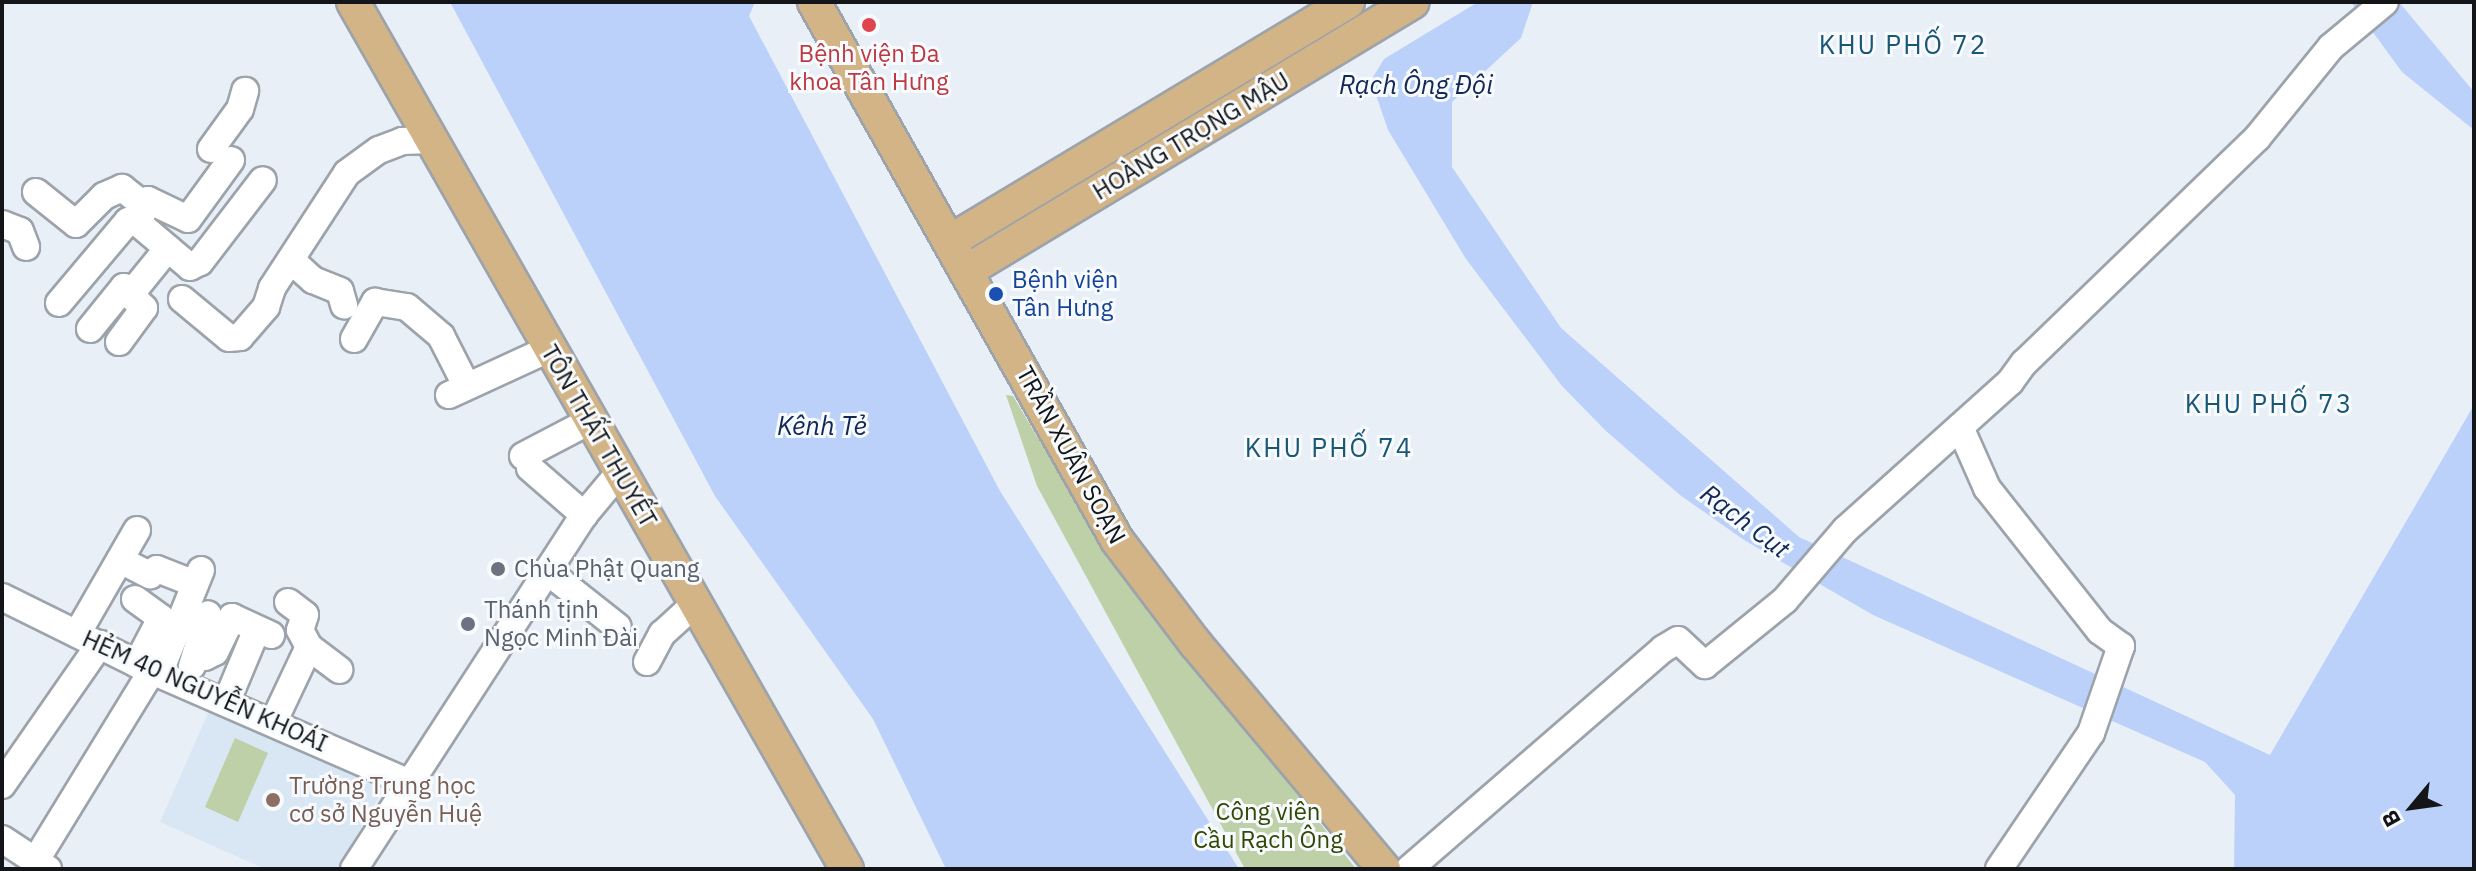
<!DOCTYPE html>
<meta charset="utf-8">
<style>
body{margin:0}
#map{position:relative;width:2476px;height:871px;overflow:hidden;background:#e8eff6;font-family:"IBM Plex Sans",sans-serif}
div>[style]{position:absolute}
.built>*{inset:0;background:#d9e6f3}
.green>*{inset:0;background:#bed0a7}
.water>*{inset:0;background:#bbd1fa}
.roads{filter:drop-shadow(2px 0 #9ca3aa) drop-shadow(-2px 0 #9ca3aa) drop-shadow(0 2px #9ca3aa) drop-shadow(0 -2px #9ca3aa)}
.minor>*{height:26px;margin:-13px;padding:0 13px;transform-origin:13px;border-radius:13px;background:#fff}
.major>*{height:32px;margin:-16px;padding:0 16px;transform-origin:16px;border-radius:16px;background:#d3b486}
.dots>*{width:22px;height:22px;translate:-50% -50%;box-sizing:border-box;border:4px solid #f8fbfe;border-radius:50%}
span{translate:-50% -50%;white-space:nowrap;text-align:center;line-height:1.15;-webkit-text-stroke:6px #f8fbfe;paint-order:stroke}
.health-label{font-size:24px;color:#be3a42}
.street-label{font-size:24px;color:#131518}
.transit-label{font-size:24px;color:#164399}
.left{translate:0 -50%;text-align:left}
.worship-label{font-size:24px;color:#5b616d}
.education-label{font-size:24px;color:#785e54}
.park-label{font-size:24px;color:#324805}
.neighbourhood-label{font-size:26px;color:#1a5777;letter-spacing:2px}
.water-label{font-size:26px;color:#112858;font-style:italic}
.frame{position:absolute;inset:0;border:4px solid #131518;pointer-events:none}
.north{position:absolute;left:2372px;top:767px;width:80px;height:80px;-webkit-text-stroke:6px #f8fbfe;paint-order:stroke;rotate:241deg;font-size:22px;font-weight:700;line-height:32px;text-align:center;color:#131518}
.north::after{content:'';display:block;margin:auto;width:28px;height:36px;background:#131518;clip-path:polygon(50% 0,100% 100%,50% 72%,0 100%)}
</style>
<div id="map">
<div class="built">
<i style="clip-path:polygon(214px 700px,390px 778px,337px 869px,265px 869px,160px 822px)"></i>
</div>
<div class="green">
<i style="clip-path:polygon(1006px 395px,1013px 396px,1100px 543px,1356px 869px,1245px 869px,1037px 486px)"></i>
<i style="clip-path:polygon(235px 738px,268px 753px,238px 822px,205px 807px)"></i>
</div>
<div class="water">
<i style="clip-path:polygon(450px 2px,755px 2px,749px 16px,1000px 491px,1239px 869px,946px 869px,873px 719px,715px 496px)"></i>
<i style="clip-path:polygon(1478px 2px,1533px 2px,1521px 38px,1452px 102px,1452px 167px,1561px 328px,1799px 537px,2270px 755px,2474px 405px,2474px 869px,2234px 869px,2235px 795px,2205px 762px,1873px 615px,1744px 540px,1680px 495px,1606px 431px,1562px 386px,1466px 259px,1388px 130px,1375px 92px,1373px 77px,1384px 59px)"></i>
<i style="clip-path:polygon(2351px 2px,2399px 2px,2474px 92px,2474px 130px,2402px 72px)"></i>
</div>
<div class="roads">
<div class="minor">
<i style="left:211px;top:149px;width:49px;rotate:-54.1deg"></i>
<i style="left:240px;top:109px;width:19px;rotate:-74deg"></i>
<i style="left:36px;top:192px;width:51px;rotate:38.7deg"></i>
<i style="left:76px;top:224px;width:40px;rotate:-45deg"></i>
<i style="left:104px;top:196px;width:20px;rotate:-24deg"></i>
<i style="left:122px;top:188px;width:28px;rotate:38deg"></i>
<i style="left:138px;top:223px;width:25px;rotate:-67deg"></i>
<i style="left:148px;top:200px;width:44px;rotate:25.4deg"></i>
<i style="left:188px;top:219px;width:73px;rotate:-53.9deg"></i>
<i style="left:2px;top:224px;width:19px;rotate:21deg"></i>
<i style="left:20px;top:231px;width:17px;rotate:69deg"></i>
<i style="left:293px;top:262px;width:27px;rotate:42deg"></i>
<i style="left:313px;top:280px;width:29px;rotate:22deg"></i>
<i style="left:340px;top:291px;width:15px;rotate:74deg"></i>
<i style="left:182px;top:299px;width:61px;rotate:39.7deg"></i>
<i style="left:229px;top:338px;width:11px;rotate:-5deg"></i>
<i style="left:240px;top:337px;width:40px;rotate:-49deg"></i>
<i style="left:266px;top:307px;width:20px;rotate:-72deg"></i>
<i style="left:272px;top:288px;width:137px;rotate:-56.9deg"></i>
<i style="left:347px;top:173px;width:39px;rotate:-36deg"></i>
<i style="left:379px;top:150px;width:25px;rotate:-21deg"></i>
<i style="left:402px;top:141px;width:29px;rotate:-2deg"></i>
<i style="left:59px;top:303px;width:107px;rotate:-49.9deg"></i>
<i style="left:128px;top:221px;width:10px;rotate:11deg"></i>
<i style="left:138px;top:223px;width:68px;rotate:40.2deg"></i>
<i style="left:190px;top:267px;width:11px;rotate:-27deg"></i>
<i style="left:200px;top:262px;width:103px;rotate:-52.5deg"></i>
<i style="left:90px;top:329px;width:54px;rotate:-51deg"></i>
<i style="left:124px;top:287px;width:10px;rotate:53deg"></i>
<i style="left:130px;top:295px;width:60px;rotate:-51deg"></i>
<i style="left:354px;top:339px;width:43px;rotate:-60.4deg"></i>
<i style="left:375px;top:302px;width:32px;rotate:9deg"></i>
<i style="left:407px;top:307px;width:45px;rotate:40.5deg"></i>
<i style="left:441px;top:336px;width:55px;rotate:63deg"></i>
<i style="left:119px;top:342px;width:42px;rotate:-53.7deg"></i>
<i style="left:144px;top:308px;width:19px;rotate:-137deg"></i>
<i style="left:449px;top:395px;width:110px;rotate:-24.7deg"></i>
<i style="left:1960px;top:427px;width:67px;rotate:66.1deg"></i>
<i style="left:1987px;top:488px;width:182px;rotate:51.7deg"></i>
<i style="left:2100px;top:631px;width:26px;rotate:36deg"></i>
<i style="left:2121px;top:646px;width:92px;rotate:109deg"></i>
<i style="left:2091px;top:733px;width:164px;rotate:124.1deg"></i>
<i style="left:523px;top:456px;width:76px;rotate:-27.6deg"></i>
<i style="left:530px;top:468px;width:72px;rotate:41deg"></i>
<i style="left:120px;top:560px;width:34px;rotate:27deg"></i>
<i style="left:150px;top:575px;width:9px;rotate:-41deg"></i>
<i style="left:157px;top:569px;width:41px;rotate:21.5deg"></i>
<i style="left:547px;top:571px;width:90px;rotate:38.3deg"></i>
<i style="left:2px;top:597px;width:167px;rotate:26.3deg"></i>
<i style="left:152px;top:671px;width:281px;rotate:23.5deg"></i>
<i style="left:135px;top:599px;width:32px;rotate:36deg"></i>
<i style="left:161px;top:618px;width:52px;rotate:117.6deg"></i>
<i style="left:288px;top:602px;width:21px;rotate:37deg"></i>
<i style="left:305px;top:615px;width:16px;rotate:108deg"></i>
<i style="left:300px;top:630px;width:19px;rotate:62deg"></i>
<i style="left:309px;top:647px;width:38px;rotate:37deg"></i>
<i style="left:77px;top:634px;width:120px;rotate:-60deg"></i>
<i style="left:197px;top:652px;width:9px;rotate:32deg"></i>
<i style="left:205px;top:657px;width:11px;rotate:-27deg"></i>
<i style="left:215px;top:652px;width:39px;rotate:-64deg"></i>
<i style="left:232px;top:617px;width:43px;rotate:24.8deg"></i>
<i style="left:647px;top:662px;width:32px;rotate:-62deg"></i>
<i style="left:662px;top:634px;width:45px;rotate:-42.3deg"></i>
<i style="left:192px;top:666px;width:54px;rotate:-72.9deg"></i>
<i style="left:159px;top:674px;width:112px;rotate:-68deg"></i>
<i style="left:226px;top:703px;width:80px;rotate:-67.3deg"></i>
<i style="left:273px;top:723px;width:84px;rotate:-64.7deg"></i>
<i style="left:2px;top:785px;width:172px;rotate:-55.2deg"></i>
<i style="left:2px;top:839px;width:55px;rotate:33.1deg"></i>
<i style="left:36px;top:860px;width:222px;rotate:-58.5deg"></i>
<i style="left:354px;top:869px;width:422px;rotate:-57deg"></i>
<i style="left:584px;top:515px;width:55px;rotate:-50.2deg"></i>
<i style="left:1409px;top:869px;width:336px;rotate:-40.9deg"></i>
<i style="left:1663px;top:649px;width:17px;rotate:-31deg"></i>
<i style="left:1678px;top:640px;width:37px;rotate:43deg"></i>
<i style="left:1705px;top:665px;width:103px;rotate:-39.1deg"></i>
<i style="left:1785px;top:600px;width:92px;rotate:-49.4deg"></i>
<i style="left:1845px;top:530px;width:222px;rotate:-41.9deg"></i>
<i style="left:2010px;top:382px;width:24px;rotate:-54deg"></i>
<i style="left:2024px;top:363px;width:324px;rotate:-44deg"></i>
<i style="left:2257px;top:138px;width:117px;rotate:-50.9deg"></i>
<i style="left:2331px;top:47px;width:70px;rotate:-39.8deg"></i>
</div>
<div class="major">
<i style="left:353px;top:2px;width:998px;rotate:60.33deg"></i>
<i style="left:814px;top:2px;width:617px;rotate:60.61deg"></i>
<i style="left:1117px;top:540px;width:129px;rotate:52.9deg"></i>
<i style="left:1195px;top:643px;width:295px;rotate:50.1deg"></i>
<i style="left:952px;top:240px;width:462px;rotate:-31deg"></i>
<i style="left:968px;top:270px;width:519px;rotate:-31.06deg"></i>
</div>
</div>
<div class="dots">
<i style="left:869px;top:25px;background:#e0444e"></i>
<i style="left:996px;top:294px;background:#1a4fb4"></i>
<i style="left:498px;top:569px;background:#6b7280"></i>
<i style="left:468px;top:624px;background:#6b7280"></i>
<i style="left:273px;top:800px;background:#8d6e63"></i>
</div>
<div class="health-label">
<span style="left:869px;top:68px">Bệnh viện Đa<br>khoa Tân Hưng</span>
</div>
<div class="street-label">
<span style="left:1191px;top:136px;rotate:-31deg">HOÀNG TRỌNG MẬU</span>
<span style="left:599px;top:436px;rotate:60deg">TÔN THẤT THUYẾT</span>
<span style="left:1071px;top:455px;rotate:61deg">TRẦN XUÂN SOẠN</span>
<span style="left:205px;top:691px;rotate:24deg">HẺM 40 NGUYỄN KHOÁI</span>
</div>
<div class="transit-label">
<span class="left" style="left:1012px;top:294px">Bệnh viện<br>Tân Hưng</span>
</div>
<div class="worship-label">
<span class="left" style="left:514px;top:569px">Chùa Phật Quang</span>
<span class="left" style="left:484px;top:624px">Thánh tịnh<br>Ngọc Minh Đài</span>
</div>
<div class="education-label">
<span class="left" style="left:289px;top:800px">Trường Trung học<br>cơ sở Nguyễn Huệ</span>
</div>
<div class="park-label">
<span style="left:1268px;top:826px">Công viên<br>Cầu Rạch Ông</span>
</div>
<div class="neighbourhood-label">
<span style="left:1903px;top:45px">KHU PHỐ 72</span>
<span style="left:2269px;top:404px">KHU PHỐ 73</span>
<span style="left:1329px;top:448px">KHU PHỐ 74</span>
</div>
<div class="water-label">
<span style="left:1416px;top:85px">Rạch Ông Đội</span>
<span style="left:822px;top:426px">Kênh Tẻ</span>
<span style="left:1745px;top:521px;rotate:37deg">Rạch Cụt</span>
</div>
<div class="frame"></div>
<div class="north">B</div>
</div>
